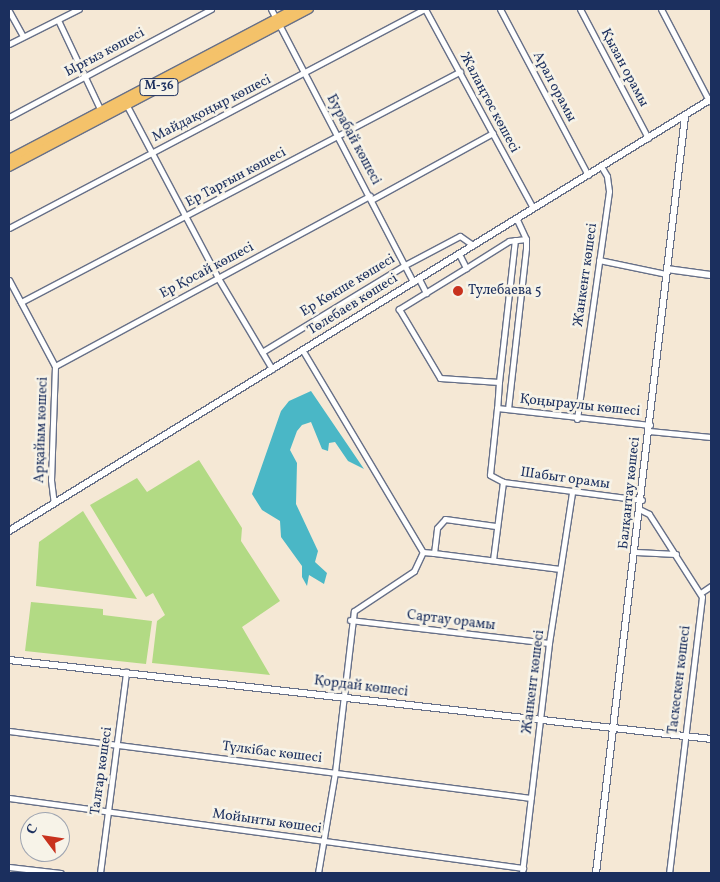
<!DOCTYPE html>
<meta charset="utf-8">
<style>
body{margin:0}
#map{position:relative;width:720px;height:882px;overflow:hidden;background:#f5e8d5;font-family:Vollkorn,serif}
div>[style]{position:absolute}
.green>*{inset:0;background:#b2da84}
.water>*{inset:0;background:#4ab7c6}
.roads{filter:drop-shadow(1px 0 #677088) drop-shadow(-1px 0 #677088) drop-shadow(0 1px #677088) drop-shadow(0 -1px #677088)}
.minor>*{height:5px;margin:-2.5px;padding:0 2.5px;transform-origin:2.5px;border-radius:2.5px;background:#fff}
.tertiary>*{height:6px;margin:-3px;padding:0 3px;transform-origin:3px;border-radius:3px;background:#fff}
.primary>*{height:8px;margin:-4px;padding:0 4px;transform-origin:4px;border-radius:4px;background:#f4c26a}
.dots>*{width:14px;height:14px;translate:-50% -50%;box-sizing:border-box;border:2px solid #f7f3e8;border-radius:50%}
span{translate:-50% -50%;white-space:nowrap;text-align:center;line-height:1.15;-webkit-text-stroke:5px #f7f3e8;paint-order:stroke}
.shield-label span{padding:1px 4px;background:#f7f3e8;border:1px solid;border-radius:4px;-webkit-text-stroke-width:0}
.shield-label{font-size:12px;color:#1b2f5e;font-weight:700}
.street-label{font-size:14px;color:#1b2f5e}
.poi-label{font-size:14px;color:#1b2f5e}
.left{translate:0 -50%;text-align:left}
.frame{position:absolute;inset:0;border:10px solid #1b2f5e;pointer-events:none}
.north{position:absolute;left:20px;top:812px;width:50px;height:50px;box-sizing:border-box;background:#f7f3e8;border:1px solid #9fa5b1;border-radius:50%;rotate:301deg;font-size:14px;font-weight:700;line-height:20px;text-align:center;color:#1b2f5e}
.north::after{content:'';display:block;margin:auto;width:18px;height:22px;background:#c8321e;clip-path:polygon(50% 0,100% 100%,50% 72%,0 100%)}
</style>
<div id="map">
<div class="green">
<i style="clip-path:polygon(199px 460px,242px 528px,241px 541px,280px 601px,242px 627px,270px 675px,152px 663px,157px 621px,165px 615px,153px 593px,146px 597px,90px 505px,137px 478px,147px 492px)"></i>
<i style="clip-path:polygon(83px 511px,137px 599px,36px 586px,39px 542px)"></i>
<i style="clip-path:polygon(31px 602px,103px 609px,103px 615px,152px 621px,146px 664px,25px 651px)"></i>
</div>
<div class="water">
<i style="clip-path:polygon(311px 391px,364px 469px,348px 461px,335px 442px,329px 443px,328px 451px,322px 449px,311px 422px,302px 425px,297px 431px,290px 450px,297px 463px,296px 504px,318px 551px,315px 562px,327px 573px,324px 584px,309px 575px,307px 586px,302px 577px,302px 566px,281px 537px,280px 521px,262px 510px,252px 494px,281px 411px,289px 401px)"></i>
</div>
<div class="roads">
<div class="minor">
<i style="left:271px;top:9px;width:308px;rotate:62.5deg"></i>
<i style="left:425px;top:9px;width:226px;rotate:61.5deg"></i>
<i style="left:500px;top:9px;width:188px;rotate:62.1deg"></i>
<i style="left:580px;top:9px;width:146px;rotate:62.2deg"></i>
<i style="left:661px;top:9px;width:104px;rotate:62.4deg"></i>
<i style="left:9px;top:11px;width:29px;rotate:61deg"></i>
<i style="left:58px;top:20px;width:103px;rotate:64.7deg"></i>
<i style="left:9px;top:44px;width:78px;rotate:-26.6deg"></i>
<i style="left:126px;top:104px;width:197px;rotate:62.1deg"></i>
<i style="left:218px;top:278px;width:106px;rotate:59.3deg"></i>
<i style="left:9px;top:117px;width:229px;rotate:-28.1deg"></i>
<i style="left:371px;top:200px;width:139px;rotate:-28.8deg"></i>
<i style="left:9px;top:228px;width:470px;rotate:-27.8deg"></i>
<i style="left:459px;top:254px;width:16px;rotate:63deg"></i>
<i style="left:466px;top:268px;width:79px;rotate:148.5deg"></i>
<i style="left:399px;top:309px;width:80px;rotate:59.3deg"></i>
<i style="left:440px;top:378px;width:59px;rotate:3.9deg"></i>
<i style="left:499px;top:382px;width:143px;rotate:-83.6deg"></i>
<i style="left:599px;top:260px;width:68px;rotate:11.8deg"></i>
<i style="left:466px;top:268px;width:51px;rotate:-32.1deg"></i>
<i style="left:509px;top:241px;width:17px;rotate:-7deg"></i>
<i style="left:419px;top:279px;width:16px;rotate:63deg"></i>
<i style="left:9px;top:280px;width:98px;rotate:61.9deg"></i>
<i style="left:55px;top:366px;width:114px;rotate:92deg"></i>
<i style="left:51px;top:480px;width:23px;rotate:83deg"></i>
<i style="left:21px;top:302px;width:496px;rotate:-27.7deg"></i>
<i style="left:303px;top:351px;width:234px;rotate:59.2deg"></i>
<i style="left:262px;top:352px;width:167px;rotate:-31.3deg"></i>
<i style="left:405px;top:265px;width:62px;rotate:-27.8deg"></i>
<i style="left:460px;top:236px;width:16px;rotate:35deg"></i>
<i style="left:55px;top:366px;width:358px;rotate:-28.4deg"></i>
<i style="left:499px;top:382px;width:26px;rotate:94deg"></i>
<i style="left:497px;top:408px;width:154px;rotate:6.3deg"></i>
<i style="left:497px;top:408px;width:67px;rotate:96deg"></i>
<i style="left:490px;top:475px;width:15px;rotate:28deg"></i>
<i style="left:508px;top:409px;width:162px;rotate:-83.6deg"></i>
<i style="left:526px;top:248px;width:9px;rotate:-90deg"></i>
<i style="left:526px;top:239px;width:23px;rotate:-115deg"></i>
<i style="left:577px;top:419px;width:230px;rotate:-82deg"></i>
<i style="left:609px;top:191px;width:15px;rotate:-98deg"></i>
<i style="left:607px;top:176px;width:12px;rotate:-121deg"></i>
<i style="left:649px;top:431px;width:62px;rotate:5.5deg"></i>
<i style="left:641px;top:510px;width:9px;rotate:27deg"></i>
<i style="left:649px;top:514px;width:98px;rotate:57.4deg"></i>
<i style="left:702px;top:597px;width:278px;rotate:96.8deg"></i>
<i style="left:636px;top:552px;width:40px;rotate:2.9deg"></i>
<i style="left:434px;top:553px;width:127px;rotate:7.2deg"></i>
<i style="left:493px;top:560px;width:79px;rotate:-82.7deg"></i>
<i style="left:503px;top:482px;width:140px;rotate:7.4deg"></i>
<i style="left:702px;top:592px;width:11px;rotate:-34deg"></i>
<i style="left:350px;top:620px;width:200px;rotate:6.6deg"></i>
<i style="left:9px;top:731px;width:526px;rotate:7.31deg"></i>
<i style="left:9px;top:798px;width:519px;rotate:7.76deg"></i>
<i style="left:9px;top:867px;width:52px;rotate:6.6deg"></i>
<i style="left:100px;top:873px;width:203px;rotate:-82.6deg"></i>
<i style="left:318px;top:873px;width:102px;rotate:-80.4deg"></i>
<i style="left:335px;top:772px;width:162px;rotate:-83.3deg"></i>
<i style="left:354px;top:611px;width:72px;rotate:-33.7deg"></i>
<i style="left:414px;top:571px;width:21px;rotate:-65deg"></i>
<i style="left:423px;top:552px;width:11px;rotate:5deg"></i>
<i style="left:434px;top:553px;width:25px;rotate:-83deg"></i>
<i style="left:437px;top:528px;width:12px;rotate:-48deg"></i>
<i style="left:445px;top:519px;width:51px;rotate:7.8deg"></i>
<i style="left:522px;top:873px;width:232px;rotate:-83.3deg"></i>
<i style="left:549px;top:643px;width:152px;rotate:-81.3deg"></i>
</div>
<div class="tertiary">
<i style="left:667px;top:269px;width:44px;rotate:7.8deg"></i>
<i style="left:9px;top:531px;width:824px;rotate:-31.61deg"></i>
<i style="left:9px;top:660px;width:706px;rotate:6.42deg"></i>
<i style="left:596px;top:873px;width:762px;rotate:-83.29deg"></i>
</div>
<div class="primary">
<i style="left:9px;top:159px;width:323px;rotate:-27.7deg"></i>
<i style="left:9px;top:167px;width:339px;rotate:-27.8deg"></i>
</div>
</div>
<div class="dots">
<i style="left:458px;top:291px;background:#c8321e"></i>
</div>
<div class="shield-label">
<span style="left:159px;top:87px">M-36</span>
</div>
<div class="street-label">
<span style="left:105px;top:53px;rotate:-28deg">Ырғыз көшесі</span>
<span style="left:624px;top:68px;rotate:62deg">Қызан орамы</span>
<span style="left:554px;top:87px;rotate:62deg">Арал орамы</span>
<span style="left:489px;top:103px;rotate:62deg">Жалаңтөс көшесі</span>
<span style="left:212px;top:109px;rotate:-27deg">Майдақоңыр көшесі</span>
<span style="left:353px;top:140px;rotate:62deg">Бурабай көшесі</span>
<span style="left:236px;top:178px;rotate:-28deg">Ер Тарғын көшесі</span>
<span style="left:207px;top:271px;rotate:-28deg">Ер Қосай көшесі</span>
<span style="left:586px;top:275px;rotate:-82deg">Жанкент көшесі</span>
<span style="left:348px;top:286px;rotate:-31deg">Ер Көкше көшесі</span>
<span style="left:353px;top:305px;rotate:-32deg">Төлебаев көшесі</span>
<span style="left:580px;top:406px;rotate:6deg">Қоңыраулы көшесі</span>
<span style="left:42px;top:430px;rotate:-88deg">Арқайым көшесі</span>
<span style="left:565px;top:479px;rotate:8deg">Шабыт орамы</span>
<span style="left:630px;top:493px;rotate:-84deg">Балқантау көшесі</span>
<span style="left:451px;top:621px;rotate:7deg">Сартау орамы</span>
<span style="left:680px;top:680px;rotate:-83deg">Таскескен көшесі</span>
<span style="left:534px;top:682px;rotate:-83deg">Жанкент көшесі</span>
<span style="left:361px;top:687px;rotate:7deg">Қордай көшесі</span>
<span style="left:272px;top:753px;rotate:7deg">Түлкібас көшесі</span>
<span style="left:102px;top:771px;rotate:-82deg">Талғар көшесі</span>
<span style="left:267px;top:822px;rotate:8deg">Мойынты көшесі</span>
</div>
<div class="poi-label">
<span class="left" style="left:468px;top:291px">Тулебаева 5</span>
</div>
<div class="frame"></div>
<div class="north">С</div>
</div>
